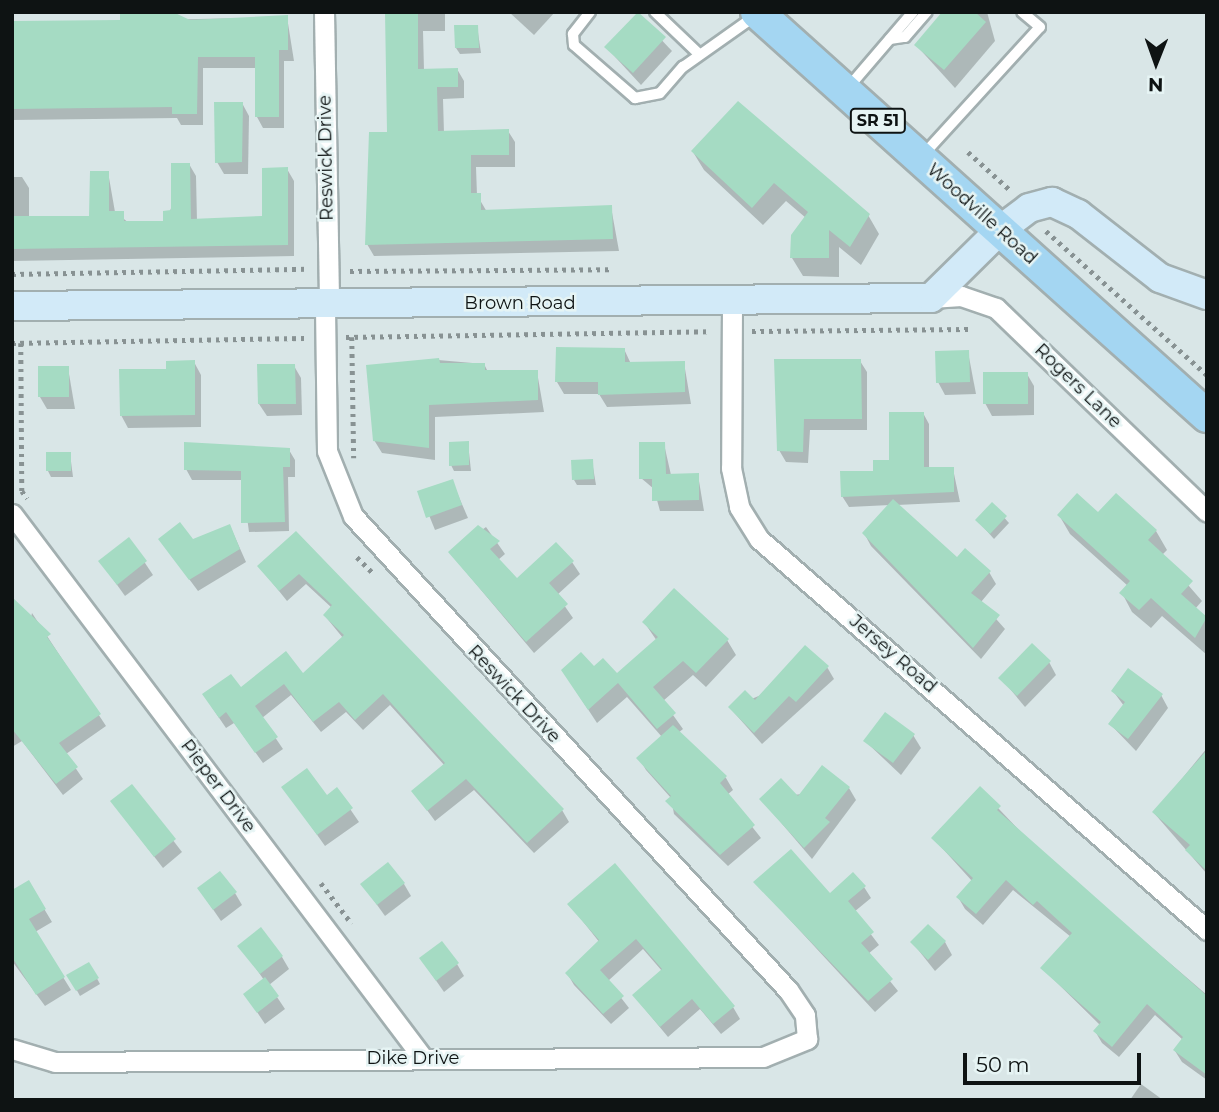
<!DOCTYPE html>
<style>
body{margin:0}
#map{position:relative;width:1219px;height:1112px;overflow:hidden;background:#d9e6e7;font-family:Montserrat,sans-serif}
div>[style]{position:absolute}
.shadow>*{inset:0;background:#0003}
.building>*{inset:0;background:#a5dbc3}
.path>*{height:4.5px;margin-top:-2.25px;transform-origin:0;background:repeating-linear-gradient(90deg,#889293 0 3.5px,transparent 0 8.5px)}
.roads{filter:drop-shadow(2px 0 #a2afb0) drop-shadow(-2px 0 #a2afb0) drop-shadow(0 2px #a2afb0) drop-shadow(0 -2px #a2afb0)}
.lane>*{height:10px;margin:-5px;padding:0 5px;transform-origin:5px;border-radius:5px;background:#fff}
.street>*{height:19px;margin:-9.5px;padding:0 9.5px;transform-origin:9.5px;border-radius:9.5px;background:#fff}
.secondary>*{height:28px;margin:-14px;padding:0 14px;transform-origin:14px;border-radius:14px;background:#d2eaf8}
.primary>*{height:32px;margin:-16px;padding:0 16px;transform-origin:16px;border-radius:16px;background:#a4d6f2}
span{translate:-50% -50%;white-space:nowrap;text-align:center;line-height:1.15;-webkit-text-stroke:5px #e6f4f4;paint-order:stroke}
.shield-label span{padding:2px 5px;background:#e6f4f4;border:2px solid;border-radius:5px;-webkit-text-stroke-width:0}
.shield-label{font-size:16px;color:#0e1313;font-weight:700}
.street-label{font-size:18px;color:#0e1313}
.frame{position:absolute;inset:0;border:14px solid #0e1313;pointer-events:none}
.north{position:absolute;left:1121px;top:28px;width:70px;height:70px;-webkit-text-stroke:5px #e6f4f4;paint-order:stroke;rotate:181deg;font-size:19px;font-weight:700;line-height:28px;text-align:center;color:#0e1313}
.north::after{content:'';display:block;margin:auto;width:24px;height:32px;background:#0e1313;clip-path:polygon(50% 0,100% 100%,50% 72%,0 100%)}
.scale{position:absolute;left:963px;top:1053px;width:178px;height:32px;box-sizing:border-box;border:4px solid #0e1313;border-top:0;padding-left:9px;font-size:21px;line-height:24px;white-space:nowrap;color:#0e1313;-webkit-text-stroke:5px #e6f4f4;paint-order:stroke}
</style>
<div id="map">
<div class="shadow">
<i style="clip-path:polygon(388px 12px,445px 12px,445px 31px,423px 31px,424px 70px,457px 69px,464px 81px,464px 98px,443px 99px,444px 133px,508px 131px,515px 142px,515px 167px,476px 167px,477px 195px,487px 212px,611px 207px,619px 251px,374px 256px,367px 244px,389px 134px)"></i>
<i style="clip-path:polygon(509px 12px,555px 12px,534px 35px)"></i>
<i style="clip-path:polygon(945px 12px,987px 12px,995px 41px,955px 88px,916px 45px)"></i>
<i style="clip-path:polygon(637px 14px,672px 51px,641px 85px,606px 47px)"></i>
<i style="clip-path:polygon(287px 17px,294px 61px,284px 61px,284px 128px,263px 128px,257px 117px,257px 68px,203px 68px,203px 125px,181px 125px,177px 118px,12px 120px,12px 23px)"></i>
<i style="clip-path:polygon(477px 26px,481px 53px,460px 54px,456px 48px)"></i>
<i style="clip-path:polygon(242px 103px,249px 116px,248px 174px,224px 174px,217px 162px)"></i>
<i style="clip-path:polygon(693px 152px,868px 215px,879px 234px,861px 265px,839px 247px,839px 277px,803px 276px,792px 258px,806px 218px,786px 201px,763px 225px,704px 170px)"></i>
<i style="clip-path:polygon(189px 164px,196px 176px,197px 221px,264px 218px,287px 169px,294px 181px,294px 256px,12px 261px,12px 177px,22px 177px,29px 188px,29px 218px,91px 218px,108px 172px,115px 212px,129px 223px,165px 223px)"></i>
<i style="clip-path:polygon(624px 349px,631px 364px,684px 363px,691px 404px,607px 407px,599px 394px,564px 394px,557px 382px)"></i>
<i style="clip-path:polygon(968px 352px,976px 394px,945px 395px,938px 382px)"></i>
<i style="clip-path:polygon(438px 360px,484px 364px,488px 372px,537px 372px,544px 412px,435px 417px,435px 460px,382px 453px,374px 440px)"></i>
<i style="clip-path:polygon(776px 360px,860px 361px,867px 372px,867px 430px,810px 430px,808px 463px,786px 462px,779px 450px)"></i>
<i style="clip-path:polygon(194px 362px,201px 375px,201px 427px,128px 428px,121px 415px)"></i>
<i style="clip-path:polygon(294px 366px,301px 378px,302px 415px,267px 416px,259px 404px)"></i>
<i style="clip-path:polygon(68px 368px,75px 409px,47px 409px,40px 397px)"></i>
<i style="clip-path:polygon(1027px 374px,1034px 386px,1034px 415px,992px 416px,985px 403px)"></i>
<i style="clip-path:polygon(923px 413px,929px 424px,929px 469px,953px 469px,960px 502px,897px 505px,957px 559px,989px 572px,996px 584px,981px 602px,1005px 629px,981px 659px,871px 546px,864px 533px,890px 505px,849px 507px,842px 496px,890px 462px)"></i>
<i style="clip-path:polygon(468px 443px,471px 471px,454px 471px,451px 465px)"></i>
<i style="clip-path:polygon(664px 444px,671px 475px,698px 475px,704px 511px,660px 511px,654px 489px,641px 478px)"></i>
<i style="clip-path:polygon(289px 450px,295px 460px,295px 477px,288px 477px,289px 531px,249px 532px,242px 480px,192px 480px,186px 469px)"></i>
<i style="clip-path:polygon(70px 454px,73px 477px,51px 477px,48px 471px)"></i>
<i style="clip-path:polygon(592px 461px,596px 485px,577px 485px,574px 480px)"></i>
<i style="clip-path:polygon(452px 481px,468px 518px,435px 530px,420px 493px)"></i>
<i style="clip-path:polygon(992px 504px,1009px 523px,994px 539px,977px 520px)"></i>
<i style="clip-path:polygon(1059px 515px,1098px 515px,1156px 531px,1167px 550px,1162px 555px,1202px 601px,1195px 609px,1207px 619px,1207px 655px,1162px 616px,1151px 628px,1132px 612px,1122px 593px,1128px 586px,1070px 534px)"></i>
<i style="clip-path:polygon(230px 526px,246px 562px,198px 591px,160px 540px,192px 541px)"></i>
<i style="clip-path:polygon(486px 527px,505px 554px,498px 560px,516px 580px,572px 562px,580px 574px,557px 595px,573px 618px,534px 653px,450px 553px)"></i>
<i style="clip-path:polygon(296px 533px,562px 810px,569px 822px,534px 853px,474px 790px,435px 821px,413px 791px,445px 766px,390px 705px,363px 730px,346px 712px,321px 732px,291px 695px,262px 718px,283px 749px,263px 763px,234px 723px,226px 728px,211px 706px,240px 689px,303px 675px,343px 638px,325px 616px,332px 608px,306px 584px,287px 601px,259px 566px)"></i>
<i style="clip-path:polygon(129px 539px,153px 575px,125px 596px,100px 561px)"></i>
<i style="clip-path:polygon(32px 613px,106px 726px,66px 754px,83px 779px,63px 795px,22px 741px,12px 747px,12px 701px)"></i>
<i style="clip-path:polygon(644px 622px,727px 640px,736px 655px,706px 687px,693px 675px,663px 701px,683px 729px,678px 733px,726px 778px,733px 790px,727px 795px,761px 838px,728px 866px,674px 814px,671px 798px,646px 770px,639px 758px,662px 737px,627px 697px,597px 723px,572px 685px,594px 668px,617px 675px,657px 641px)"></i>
<i style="clip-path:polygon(1049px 662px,1056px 675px,1025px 707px,1001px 678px)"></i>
<i style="clip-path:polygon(827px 667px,834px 679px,762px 744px,730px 708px)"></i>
<i style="clip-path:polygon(1113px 691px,1161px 695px,1168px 708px,1136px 751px,1110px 724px,1124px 706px)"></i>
<i style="clip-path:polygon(913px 735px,921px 748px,901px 775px,865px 741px)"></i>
<i style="clip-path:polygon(1207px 748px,1207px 874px,1154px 813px)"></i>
<i style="clip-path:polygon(132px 787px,182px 852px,163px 868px,112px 802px)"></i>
<i style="clip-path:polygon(284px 788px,326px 797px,337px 790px,359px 822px,325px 846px)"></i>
<i style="clip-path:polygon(849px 788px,856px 800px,812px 859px,761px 799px)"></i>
<i style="clip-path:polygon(980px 789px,1038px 850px,1207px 995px,1207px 1080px,1182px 1062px,1175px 1051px,1183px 1040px,1155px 1015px,1119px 1057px,1102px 1043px,1095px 1031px,1100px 1025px,1042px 968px,1071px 937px,1013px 890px,983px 925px,965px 909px,958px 897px,972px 881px,933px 838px)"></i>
<i style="clip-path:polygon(615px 865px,733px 1007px,740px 1019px,721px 1034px,700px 1009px,668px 1037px,634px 996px,662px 971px,643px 949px,608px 981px,629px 1008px,611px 1024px,574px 985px,567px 973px,600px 943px,570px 905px)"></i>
<i style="clip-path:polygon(28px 882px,52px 922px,35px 932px,71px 990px,45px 1006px,12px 961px,12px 892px)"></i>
<i style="clip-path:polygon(755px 882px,830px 895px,864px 887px,871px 898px,854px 912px,879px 945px,868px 954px,898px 991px,875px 1012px)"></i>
<i style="clip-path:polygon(362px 884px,404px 884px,411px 896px,385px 916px)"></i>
<i style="clip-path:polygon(199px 889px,235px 893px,242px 905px,221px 921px)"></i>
<i style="clip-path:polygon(912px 942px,945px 942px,952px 955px,935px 971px)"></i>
<i style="clip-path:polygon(240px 946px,282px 957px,289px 969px,269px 985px,285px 1009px,265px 1024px,245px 994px,264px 980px)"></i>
<i style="clip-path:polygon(421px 959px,457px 964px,464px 976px,444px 992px)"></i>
<i style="clip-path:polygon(89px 964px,100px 984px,80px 996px,69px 976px)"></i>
<i style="clip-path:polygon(1141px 1084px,1163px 1100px,1130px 1100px)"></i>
</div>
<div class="building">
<i style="clip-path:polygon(120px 12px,173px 12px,190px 20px,288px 15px,288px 50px,279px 50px,279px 117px,255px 117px,255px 57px,198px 57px,197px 114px,172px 114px,172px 107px,12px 109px,12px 21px,120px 20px)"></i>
<i style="clip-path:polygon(385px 12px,418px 12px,418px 69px,458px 68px,458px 87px,437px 87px,438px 131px,509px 129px,509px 155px,471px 155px,471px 193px,481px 193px,481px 210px,612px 205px,613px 239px,365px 245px,369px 132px,387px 132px)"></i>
<i style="clip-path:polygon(638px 12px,666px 37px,633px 73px,604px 47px)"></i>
<i style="clip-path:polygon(942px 12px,975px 12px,986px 22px,944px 70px,914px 45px)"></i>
<i style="clip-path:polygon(454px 25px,478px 25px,479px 48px,455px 48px)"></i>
<i style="clip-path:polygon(738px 101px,870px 214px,850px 247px,829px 230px,829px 258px,790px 258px,791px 235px,808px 212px,774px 183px,752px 208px,691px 151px)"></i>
<i style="clip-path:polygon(214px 102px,243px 102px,242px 162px,215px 163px)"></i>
<i style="clip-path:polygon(171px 163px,190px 163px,191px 219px,262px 216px,262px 168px,288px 167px,288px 245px,12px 249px,12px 216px,89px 216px,90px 171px,109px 171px,109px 211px,124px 211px,124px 221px,163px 221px,163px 211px,171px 210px)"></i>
<i style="clip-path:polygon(556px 347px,625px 348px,625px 362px,685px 361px,685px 392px,598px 395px,598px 382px,555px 382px)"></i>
<i style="clip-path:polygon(969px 350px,970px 382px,936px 383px,935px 351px)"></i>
<i style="clip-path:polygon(439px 358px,440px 363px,485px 363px,485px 370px,538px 370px,538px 400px,429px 405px,429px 448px,373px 441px,366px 365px)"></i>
<i style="clip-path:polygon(774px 359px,861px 359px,862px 419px,804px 419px,803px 452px,777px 451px)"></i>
<i style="clip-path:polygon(195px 360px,195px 415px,120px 416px,119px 369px,166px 369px,166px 361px)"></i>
<i style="clip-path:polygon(257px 364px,295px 364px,296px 404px,258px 404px)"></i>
<i style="clip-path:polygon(38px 366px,69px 366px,69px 397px,38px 397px)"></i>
<i style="clip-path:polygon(983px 372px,1028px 372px,1028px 404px,983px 404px)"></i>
<i style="clip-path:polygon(889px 412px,924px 412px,924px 467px,954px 467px,954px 492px,841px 497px,840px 471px,873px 471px,873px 460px,889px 460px)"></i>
<i style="clip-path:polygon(469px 441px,469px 465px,449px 466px,449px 442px)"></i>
<i style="clip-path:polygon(184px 442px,290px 448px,290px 467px,283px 467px,285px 522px,241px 523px,241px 471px,184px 470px)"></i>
<i style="clip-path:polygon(639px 442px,665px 442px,666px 474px,699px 473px,699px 500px,652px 501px,652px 479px,639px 479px)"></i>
<i style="clip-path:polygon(46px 452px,71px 452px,71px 471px,46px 471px)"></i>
<i style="clip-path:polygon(593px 459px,594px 479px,572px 480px,571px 460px)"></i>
<i style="clip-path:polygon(453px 479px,462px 505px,426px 518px,417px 491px)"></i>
<i style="clip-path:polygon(1077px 493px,1098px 512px,1116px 493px,1157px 530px,1148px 540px,1193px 581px,1181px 594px,1207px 617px,1195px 638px,1151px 598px,1139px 610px,1119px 593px,1130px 581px,1057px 515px)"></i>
<i style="clip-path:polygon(893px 499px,957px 557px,965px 548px,991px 571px,971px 593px,1000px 615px,973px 648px,862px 533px)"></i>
<i style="clip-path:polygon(992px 502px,1007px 516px,990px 534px,975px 520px)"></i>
<i style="clip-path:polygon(180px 522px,193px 539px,230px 524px,240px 549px,189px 580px,158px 539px)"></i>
<i style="clip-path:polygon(478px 525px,500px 541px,490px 549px,517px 578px,556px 542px,574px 561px,549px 583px,568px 604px,526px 642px,448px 552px)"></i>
<i style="clip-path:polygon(296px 531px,564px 809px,527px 843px,466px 779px,427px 811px,411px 791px,445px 763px,383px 694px,355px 720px,339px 702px,313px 722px,284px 684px,255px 706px,278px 737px,255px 753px,226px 712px,219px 718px,202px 694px,231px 674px,241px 687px,286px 651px,303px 673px,344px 635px,323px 615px,332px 605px,299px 574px,279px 591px,257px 566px)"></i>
<i style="clip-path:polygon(129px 537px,147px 561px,117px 585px,98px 561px)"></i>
<i style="clip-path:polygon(674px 588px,729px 639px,696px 673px,683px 661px,653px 687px,676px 713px,657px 729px,618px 683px,588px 710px,561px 670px,581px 652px,594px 666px,603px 658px,617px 673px,658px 637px,642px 622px)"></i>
<i style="clip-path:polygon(12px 597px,51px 634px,47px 637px,101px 714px,59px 743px,78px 767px,56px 784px,12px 729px)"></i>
<i style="clip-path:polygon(1032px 643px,1051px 661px,1017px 696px,998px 678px)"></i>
<i style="clip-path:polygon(805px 645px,829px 666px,796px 702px,789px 696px,754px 733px,728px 707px,745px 690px,755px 700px)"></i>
<i style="clip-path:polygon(1128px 668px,1163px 694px,1128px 739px,1108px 724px,1125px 702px,1111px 691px)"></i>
<i style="clip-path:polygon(885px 712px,915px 734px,893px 763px,863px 741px)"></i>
<i style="clip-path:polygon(673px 725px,727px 776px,720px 783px,755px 825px,720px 855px,665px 801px,671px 796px,636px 758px)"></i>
<i style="clip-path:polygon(1207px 750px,1207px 871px,1185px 850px,1190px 845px,1152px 812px)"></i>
<i style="clip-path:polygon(822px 765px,850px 787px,825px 818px,830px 822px,804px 848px,759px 799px,781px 778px,798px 796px)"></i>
<i style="clip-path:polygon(307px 768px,327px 795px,337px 787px,353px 808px,317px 835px,281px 787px)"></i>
<i style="clip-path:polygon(132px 784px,176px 839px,154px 857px,110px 801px)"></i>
<i style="clip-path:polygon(980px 786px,1001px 806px,997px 810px,1207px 996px,1207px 1075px,1173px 1050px,1183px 1037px,1147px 1004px,1112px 1047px,1093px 1031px,1101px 1022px,1040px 968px,1072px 933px,1037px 901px,1033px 905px,1006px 880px,976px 914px,956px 897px,973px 878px,931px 838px)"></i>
<i style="clip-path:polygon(791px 849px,830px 893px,853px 872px,866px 886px,848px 901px,874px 932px,861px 943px,893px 979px,868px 1001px,753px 882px)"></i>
<i style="clip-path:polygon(388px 862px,405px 883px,377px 905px,360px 884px)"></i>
<i style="clip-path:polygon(615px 863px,735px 1006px,713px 1024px,692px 999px,660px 1027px,632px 995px,662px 969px,636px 939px,600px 970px,624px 996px,603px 1014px,565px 973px,599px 940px,567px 904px)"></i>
<i style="clip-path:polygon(220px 871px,237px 892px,213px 910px,197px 888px)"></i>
<i style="clip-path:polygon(29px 880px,46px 909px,29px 919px,65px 977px,36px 995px,12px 957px,12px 890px)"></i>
<i style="clip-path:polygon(928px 924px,946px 941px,928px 960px,910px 942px)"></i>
<i style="clip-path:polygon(261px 927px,283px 956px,260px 974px,237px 946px)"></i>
<i style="clip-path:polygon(442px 941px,459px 963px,436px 981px,419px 958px)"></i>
<i style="clip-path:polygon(89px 962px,99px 978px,76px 991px,66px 975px)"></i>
<i style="clip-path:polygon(265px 977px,279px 996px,257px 1013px,243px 994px)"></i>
</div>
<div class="path">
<i style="left:968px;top:152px;width:57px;rotate:42.1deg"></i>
<i style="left:1046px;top:231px;width:216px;rotate:41.8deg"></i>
<i style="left:350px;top:271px;width:263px;rotate:-0.4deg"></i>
<i style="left:12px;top:274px;width:295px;rotate:-1deg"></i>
<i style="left:752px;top:331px;width:216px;rotate:-0.5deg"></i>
<i style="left:346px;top:337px;width:365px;rotate:-0.9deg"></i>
<i style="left:352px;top:337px;width:121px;rotate:89.1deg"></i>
<i style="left:12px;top:343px;width:293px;rotate:-1deg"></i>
<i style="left:21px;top:343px;width:148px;rotate:89.6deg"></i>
<i style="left:22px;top:491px;width:9px;rotate:54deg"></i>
<i style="left:357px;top:557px;width:21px;rotate:45deg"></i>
<i style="left:321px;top:883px;width:51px;rotate:52.9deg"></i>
</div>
<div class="roads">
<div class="lane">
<i style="left:590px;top:12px;width:28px;rotate:128deg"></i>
<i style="left:573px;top:34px;width:11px;rotate:85deg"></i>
<i style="left:574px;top:45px;width:81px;rotate:41deg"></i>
<i style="left:635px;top:98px;width:25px;rotate:-11deg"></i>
<i style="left:660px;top:93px;width:35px;rotate:-49deg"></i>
<i style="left:683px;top:67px;width:88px;rotate:-35.3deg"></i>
<i style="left:655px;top:12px;width:61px;rotate:43.7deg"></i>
<i style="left:890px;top:39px;width:15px;rotate:-8deg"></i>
<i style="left:905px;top:37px;width:33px;rotate:-49deg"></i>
<i style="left:847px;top:89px;width:101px;rotate:-49.4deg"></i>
<i style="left:923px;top:155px;width:173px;rotate:-47.6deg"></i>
<i style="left:1040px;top:27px;width:23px;rotate:-140deg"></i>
</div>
<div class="street">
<i style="left:324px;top:12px;width:291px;rotate:89deg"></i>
<i style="left:931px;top:298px;width:30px;rotate:-4deg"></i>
<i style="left:961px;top:296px;width:37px;rotate:19deg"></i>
<i style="left:996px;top:308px;width:293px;rotate:44deg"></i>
<i style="left:732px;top:304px;width:164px;rotate:90.3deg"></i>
<i style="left:731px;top:468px;width:40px;rotate:78deg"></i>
<i style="left:739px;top:507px;width:38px;rotate:58deg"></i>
<i style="left:759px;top:539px;width:595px;rotate:41.11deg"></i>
<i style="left:12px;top:514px;width:682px;rotate:52.93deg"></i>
<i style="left:12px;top:1049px;width:45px;rotate:16.8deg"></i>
<i style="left:55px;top:1062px;width:708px;rotate:-0.4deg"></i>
<i style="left:763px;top:1057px;width:48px;rotate:-22.2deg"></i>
<i style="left:807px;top:1039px;width:24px;rotate:-95deg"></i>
<i style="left:805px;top:1015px;width:30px;rotate:-124deg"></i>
<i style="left:788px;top:990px;width:643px;rotate:-132.54deg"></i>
<i style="left:353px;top:516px;width:70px;rotate:-111.8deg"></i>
<i style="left:327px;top:451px;width:148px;rotate:-90.8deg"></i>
</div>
<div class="secondary">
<i style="left:12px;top:306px;width:919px;rotate:-0.5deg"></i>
<i style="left:931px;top:298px;width:97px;rotate:-44.6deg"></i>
<i style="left:1000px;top:230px;width:36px;rotate:-37deg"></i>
<i style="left:1029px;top:208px;width:24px;rotate:-15deg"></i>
<i style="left:1052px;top:202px;width:29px;rotate:25deg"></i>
<i style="left:1078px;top:214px;width:104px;rotate:38deg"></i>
<i style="left:1160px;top:278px;width:50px;rotate:19.9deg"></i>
</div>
<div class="primary">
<i style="left:757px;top:12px;width:605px;rotate:41.92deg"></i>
</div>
</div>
<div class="shield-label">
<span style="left:878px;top:121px">SR 51</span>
</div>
<div class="street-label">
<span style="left:326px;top:158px;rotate:-91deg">Reswick Drive</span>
<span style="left:982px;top:214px;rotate:42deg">Woodville Road</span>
<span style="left:520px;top:303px">Brown Road</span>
<span style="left:1078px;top:386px;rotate:44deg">Rogers Lane</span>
<span style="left:893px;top:654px;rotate:41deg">Jersey Road</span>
<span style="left:514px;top:694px;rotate:47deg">Reswick Drive</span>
<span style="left:218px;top:786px;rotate:53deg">Pieper Drive</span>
<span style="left:413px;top:1058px">Dike Drive</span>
</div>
<div class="frame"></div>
<div class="north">N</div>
<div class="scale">50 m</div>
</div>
